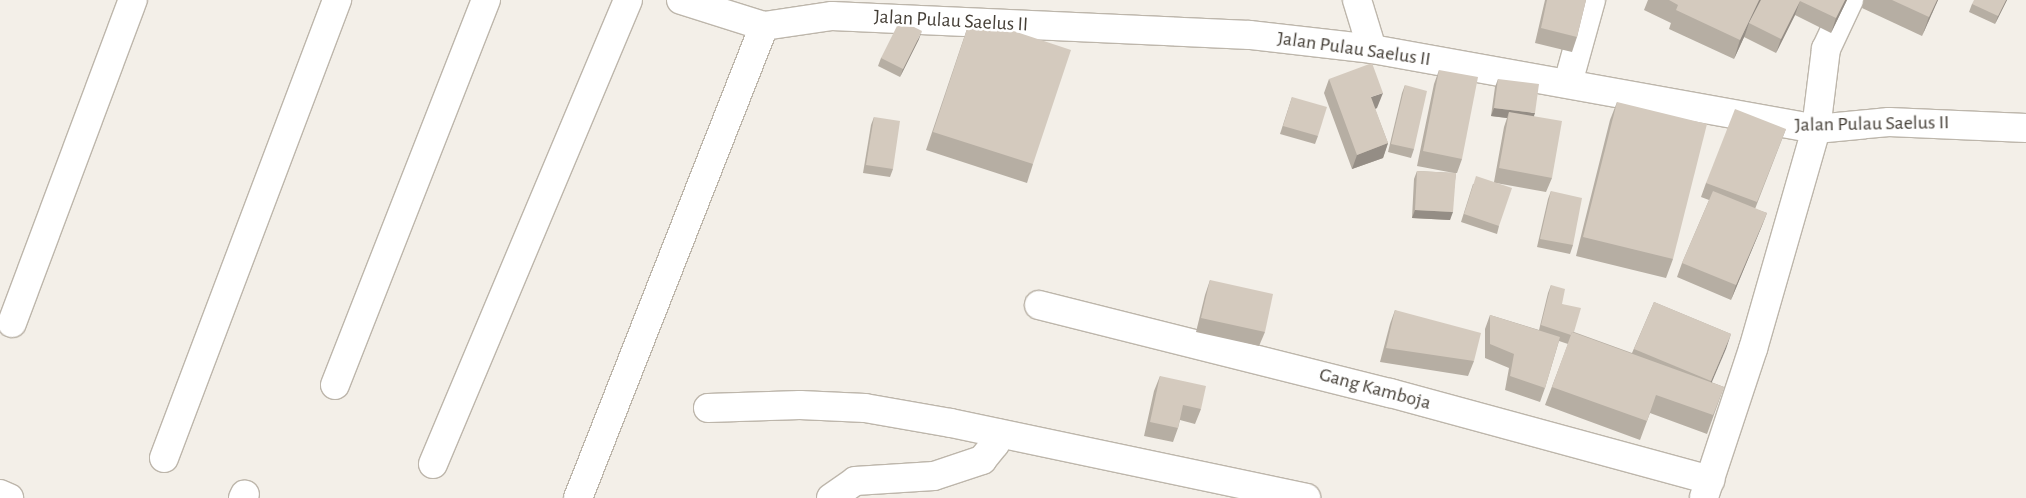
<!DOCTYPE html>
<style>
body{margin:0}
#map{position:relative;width:2026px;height:498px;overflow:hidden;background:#f3efe8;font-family:"Alegreya Sans",sans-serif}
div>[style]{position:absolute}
.roads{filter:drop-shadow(1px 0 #bdb6ab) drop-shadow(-1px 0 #bdb6ab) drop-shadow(0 1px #bdb6ab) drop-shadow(0 -1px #bdb6ab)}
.minor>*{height:28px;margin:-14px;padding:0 14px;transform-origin:14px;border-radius:14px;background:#fff}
.wall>*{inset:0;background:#b6aea3}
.shaded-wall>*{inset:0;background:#948d85}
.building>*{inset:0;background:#d4cabe}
span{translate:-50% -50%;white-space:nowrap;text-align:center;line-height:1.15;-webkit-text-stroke:5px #fff;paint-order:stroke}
.street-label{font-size:20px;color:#453f37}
</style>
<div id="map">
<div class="roads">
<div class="minor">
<i style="left:681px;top:0;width:87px;rotate:17.4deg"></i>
<i style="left:764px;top:26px;width:69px;rotate:-8.4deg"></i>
<i style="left:832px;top:16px;width:418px;rotate:2.6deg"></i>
<i style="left:1250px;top:35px;width:123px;rotate:6.5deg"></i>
<i style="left:1372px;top:49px;width:451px;rotate:10.2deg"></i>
<i style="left:1816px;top:129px;width:73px;rotate:-5.5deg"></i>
<i style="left:1889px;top:122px;width:137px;rotate:2.5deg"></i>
<i style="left:1357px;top:0;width:51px;rotate:73deg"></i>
<i style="left:1568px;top:83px;width:86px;rotate:-74.5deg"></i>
<i style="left:1039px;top:305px;width:362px;rotate:14.1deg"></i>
<i style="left:1390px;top:393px;width:332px;rotate:15.2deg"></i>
<i style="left:12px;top:323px;width:345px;rotate:-69.5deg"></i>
<i style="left:335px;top:385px;width:414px;rotate:-68.6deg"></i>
<i style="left:708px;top:408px;width:92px;rotate:-1.9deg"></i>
<i style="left:800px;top:405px;width:65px;rotate:2.6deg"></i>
<i style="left:865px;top:408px;width:87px;rotate:9.9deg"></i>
<i style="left:951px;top:423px;width:363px;rotate:11.9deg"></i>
<i style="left:164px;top:458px;width:490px;rotate:-69.3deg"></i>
<i style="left:433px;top:464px;width:503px;rotate:-67.2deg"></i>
<i style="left:0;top:494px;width:10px;rotate:24deg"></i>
<i style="left:1704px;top:497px;width:156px;rotate:-71.7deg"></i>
<i style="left:1753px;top:349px;width:229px;rotate:-74deg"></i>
<i style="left:1816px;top:129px;width:81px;rotate:-82.9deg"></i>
<i style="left:1826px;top:49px;width:54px;rotate:-64.9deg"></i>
<i style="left:243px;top:498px;width:4px;rotate:-63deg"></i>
<i style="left:578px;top:498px;width:507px;rotate:-68.49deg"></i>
<i style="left:831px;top:498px;width:29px;rotate:-35deg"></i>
<i style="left:855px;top:481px;width:79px;rotate:-3.6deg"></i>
<i style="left:934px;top:476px;width:51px;rotate:-18.4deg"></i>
<i style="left:982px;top:460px;width:21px;rotate:-51deg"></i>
<i style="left:995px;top:444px;width:11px;rotate:-75deg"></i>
</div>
</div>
<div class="wall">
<i style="clip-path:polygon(1545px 0,1586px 0,1577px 37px,1572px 52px,1535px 43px)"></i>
<i style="clip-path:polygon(1648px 0,1847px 0,1831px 33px,1795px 15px,1776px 53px,1744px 37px,1745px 35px,1734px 59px,1669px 29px,1671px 23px,1644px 10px)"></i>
<i style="clip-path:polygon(1864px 0,1938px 0,1922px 36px,1862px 8px)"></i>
<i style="clip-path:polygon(2007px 0,1995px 24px,1969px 12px,1972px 4px)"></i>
<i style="clip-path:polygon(971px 17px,1033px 164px,1027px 183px,926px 150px)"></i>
<i style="clip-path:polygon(919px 39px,900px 77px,878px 66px,881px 58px)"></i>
<i style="clip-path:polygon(1439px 70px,1462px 159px,1457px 173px,1456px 173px,1450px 220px,1412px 218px,1414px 179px,1417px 171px,1454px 173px,1417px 166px,1434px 84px)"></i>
<i style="clip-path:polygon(1329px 79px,1377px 108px,1375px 109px,1388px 143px,1383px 158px,1352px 169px,1324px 93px)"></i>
<i style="clip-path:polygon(1498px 79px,1534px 116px,1552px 178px,1546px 192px,1496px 183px,1499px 226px,1497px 234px,1461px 222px,1473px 184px,1494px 182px,1504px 127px,1507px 118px,1491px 116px,1495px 87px)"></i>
<i style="clip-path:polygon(1405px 85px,1414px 149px,1411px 158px,1388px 152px,1402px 93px)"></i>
<i style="clip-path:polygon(1292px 97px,1318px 136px,1315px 144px,1280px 134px)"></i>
<i style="clip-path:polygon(1617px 102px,1673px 259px,1666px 278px,1576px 256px,1610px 120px)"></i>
<i style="clip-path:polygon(874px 117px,893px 169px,890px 177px,863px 173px,871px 125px)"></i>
<i style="clip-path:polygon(1786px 129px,1755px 209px,1767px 213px,1761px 228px,1731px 300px,1677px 277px,1682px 263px,1709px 200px,1701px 197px,1706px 183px)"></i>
<i style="clip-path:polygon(1551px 191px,1573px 245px,1570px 254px,1537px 247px,1548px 199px)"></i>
<i style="clip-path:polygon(1210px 280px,1265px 332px,1259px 346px,1196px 332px,1205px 295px)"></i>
<i style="clip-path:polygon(1551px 285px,1562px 304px,1574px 332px,1632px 353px,1654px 302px,1731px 334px,1711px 382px,1724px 387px,1707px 434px,1650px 413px,1640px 440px,1545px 405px,1568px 344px,1559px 341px,1545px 388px,1540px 402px,1505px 390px,1509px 368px,1485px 358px,1485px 329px,1490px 315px,1539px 330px,1548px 293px)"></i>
<i style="clip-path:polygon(1395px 310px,1474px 361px,1468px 376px,1380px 362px,1390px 324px)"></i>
<i style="clip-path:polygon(1160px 376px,1201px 409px,1195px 424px,1180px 420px,1178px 428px,1173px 442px,1144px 436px,1154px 391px)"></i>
</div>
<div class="shaded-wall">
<i style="clip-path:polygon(1759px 0,1761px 0,1749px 23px,1745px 35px,1734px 59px,1740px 40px)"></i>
<i style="clip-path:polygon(1845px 0,1847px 0,1831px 33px,1836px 18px)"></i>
<i style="clip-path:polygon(1937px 0,1938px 0,1922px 36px,1929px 17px)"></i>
<i style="clip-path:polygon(2006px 0,2007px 0,1995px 24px,1998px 16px)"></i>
<i style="clip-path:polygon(1800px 1px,1795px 15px,1776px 53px,1781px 39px)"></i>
<i style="clip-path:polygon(922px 31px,919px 39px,900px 77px,903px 69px)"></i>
<i style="clip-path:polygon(1383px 93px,1377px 108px,1366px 112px,1371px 97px)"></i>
<i style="clip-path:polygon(1494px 108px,1535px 113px,1532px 122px,1509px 112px,1507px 118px,1491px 116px)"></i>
<i style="clip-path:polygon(1388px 143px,1383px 158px,1352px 169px,1357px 155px)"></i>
<i style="clip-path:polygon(1415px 210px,1453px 212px,1450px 220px,1412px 218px)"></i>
<i style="clip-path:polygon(1767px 213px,1761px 228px,1731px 300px,1736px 285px)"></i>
<i style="clip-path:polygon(1731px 334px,1726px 349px,1706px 396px,1711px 381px)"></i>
</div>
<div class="building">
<i style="clip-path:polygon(1547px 0,1586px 0,1577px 37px,1541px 28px)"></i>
<i style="clip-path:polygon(1669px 0,1759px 0,1740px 40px,1676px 10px,1678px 5px)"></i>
<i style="clip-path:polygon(1761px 0,1845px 0,1836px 18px,1800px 1px,1781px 39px,1749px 23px)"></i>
<i style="clip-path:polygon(1892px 0,1937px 0,1929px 17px)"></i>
<i style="clip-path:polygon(1974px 0,2006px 0,1998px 16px,1972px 4px)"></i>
<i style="clip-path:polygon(971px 17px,1071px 50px,1033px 164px,933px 132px)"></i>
<i style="clip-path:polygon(900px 20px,922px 31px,903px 69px,881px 58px)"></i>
<i style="clip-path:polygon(1372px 63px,1383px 93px,1371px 97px,1388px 143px,1357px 155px,1329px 79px)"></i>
<i style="clip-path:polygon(1439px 70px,1478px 77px,1462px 159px,1423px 151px)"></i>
<i style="clip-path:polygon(1498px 79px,1539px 84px,1535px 113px,1494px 108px)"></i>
<i style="clip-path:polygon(1405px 85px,1427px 91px,1414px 149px,1391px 144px)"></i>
<i style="clip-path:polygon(1292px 97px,1327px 107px,1318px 136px,1283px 126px)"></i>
<i style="clip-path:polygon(1617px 102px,1707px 124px,1673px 259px,1583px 237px)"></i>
<i style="clip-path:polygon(1735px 109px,1786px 129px,1757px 202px,1706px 183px)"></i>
<i style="clip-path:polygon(1509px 112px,1562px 121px,1552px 178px,1499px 168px)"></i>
<i style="clip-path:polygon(874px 117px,900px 121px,893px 169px,866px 165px)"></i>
<i style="clip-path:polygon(1417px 171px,1456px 173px,1453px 212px,1415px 210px)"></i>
<i style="clip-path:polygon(1476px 176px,1512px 188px,1499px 226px,1464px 214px)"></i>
<i style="clip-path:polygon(1551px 191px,1582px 198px,1573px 245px,1540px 239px)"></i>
<i style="clip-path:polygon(1713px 191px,1767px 213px,1736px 285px,1682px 263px)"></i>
<i style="clip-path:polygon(1210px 280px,1273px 294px,1265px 332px,1201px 318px)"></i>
<i style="clip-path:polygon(1551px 285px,1565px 289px,1562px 304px,1581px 308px,1574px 332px,1572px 332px,1571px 335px,1541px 325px)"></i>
<i style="clip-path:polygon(1654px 302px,1731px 334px,1711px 381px,1634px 349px)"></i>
<i style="clip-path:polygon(1395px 310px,1481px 333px,1474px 361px,1386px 348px)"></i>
<i style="clip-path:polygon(1490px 315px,1560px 337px,1545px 388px,1510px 376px,1514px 354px,1490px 344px)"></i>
<i style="clip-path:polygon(1572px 332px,1724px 387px,1713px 415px,1656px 395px,1647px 421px,1552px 387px)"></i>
<i style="clip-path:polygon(1160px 376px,1206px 386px,1201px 409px,1183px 405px,1178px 428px,1150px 422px)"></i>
</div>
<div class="street-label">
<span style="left:951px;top:21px;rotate:3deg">Jalan Pulau Saelus II</span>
<span style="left:1354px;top:49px;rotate:8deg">Jalan Pulau Saelus II</span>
<span style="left:1872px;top:124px;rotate:-1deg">Jalan Pulau Saelus II</span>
<span style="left:1375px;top:389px;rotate:15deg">Gang Kamboja</span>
</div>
</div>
